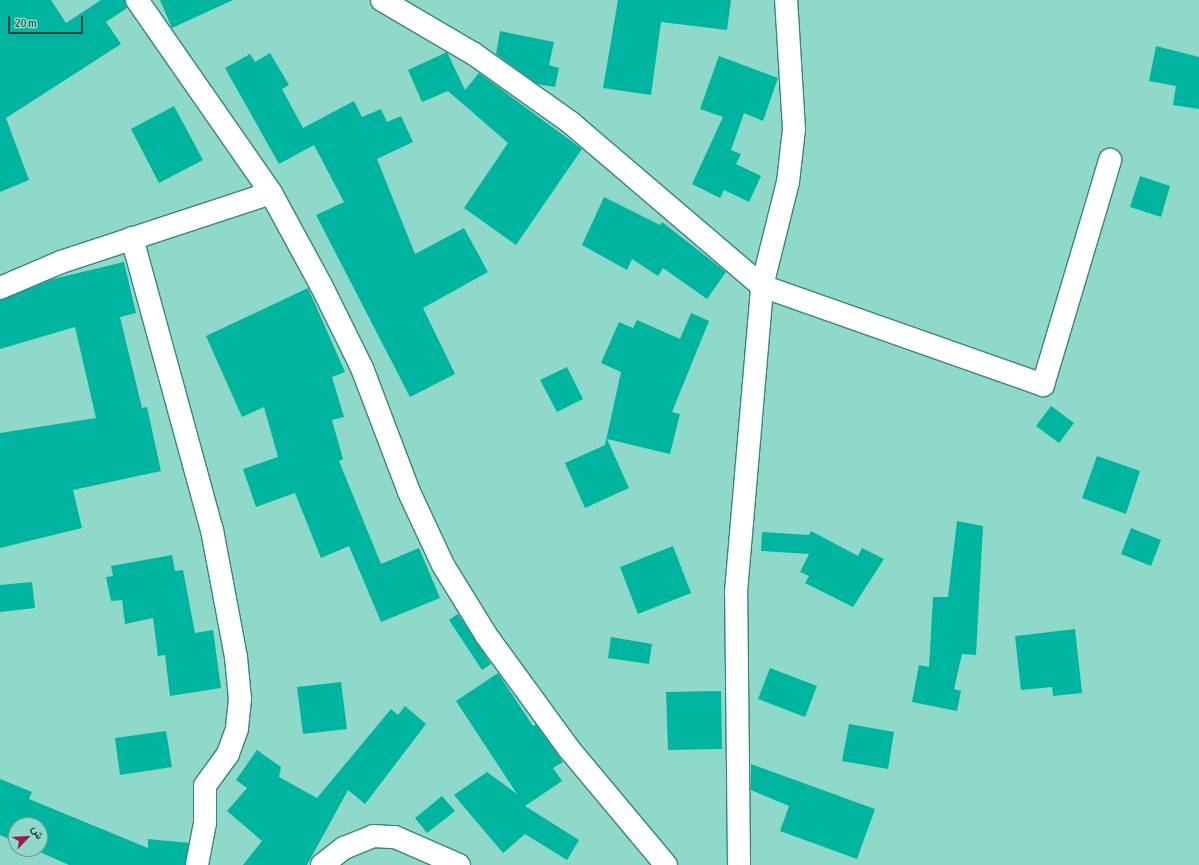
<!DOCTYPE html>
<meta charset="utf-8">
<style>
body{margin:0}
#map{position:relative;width:1199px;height:865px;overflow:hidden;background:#8ed9ca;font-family:"Asap Condensed",Vazirmatn,sans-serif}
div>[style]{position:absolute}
.building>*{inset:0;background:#00b59f}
.roads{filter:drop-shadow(1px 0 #398578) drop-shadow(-1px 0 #398578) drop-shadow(0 1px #398578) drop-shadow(0 -1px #398578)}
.minor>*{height:22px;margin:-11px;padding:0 11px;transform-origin:11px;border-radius:11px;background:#fff}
span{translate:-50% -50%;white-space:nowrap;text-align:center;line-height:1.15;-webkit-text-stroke:3px #8ed9ca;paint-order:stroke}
.north{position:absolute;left:8px;top:817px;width:40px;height:40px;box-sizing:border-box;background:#8ed9ca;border:1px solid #649d92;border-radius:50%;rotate:65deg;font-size:11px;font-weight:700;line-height:16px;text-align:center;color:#24433d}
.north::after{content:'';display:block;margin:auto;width:14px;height:18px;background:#a41558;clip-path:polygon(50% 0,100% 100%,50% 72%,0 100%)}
.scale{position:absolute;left:8px;top:16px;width:75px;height:18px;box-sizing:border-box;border:2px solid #24433d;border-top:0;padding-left:5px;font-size:12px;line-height:14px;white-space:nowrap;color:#24433d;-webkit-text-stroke:3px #8ed9ca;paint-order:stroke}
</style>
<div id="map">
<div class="building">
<i style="clip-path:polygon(0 0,51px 0,66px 23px,101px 0,125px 0,127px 8px,106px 22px,121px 44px,6px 118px,29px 180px,0 192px)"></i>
<i style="clip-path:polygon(160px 0,233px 0,172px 28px)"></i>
<i style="clip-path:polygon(618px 0,731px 0,727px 30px,661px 22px,651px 95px,603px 88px)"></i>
<i style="clip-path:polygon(500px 31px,554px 42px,549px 65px,559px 68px,555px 87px,537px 84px,496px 54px)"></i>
<i style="clip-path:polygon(1156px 46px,1199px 57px,1199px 109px,1173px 105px,1176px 86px,1149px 81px)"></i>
<i style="clip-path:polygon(447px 52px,465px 90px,479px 73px,582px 149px,516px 245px,464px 208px,508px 143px,448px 91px,422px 102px,408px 70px)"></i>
<i style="clip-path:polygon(270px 53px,289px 85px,282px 89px,303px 128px,354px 101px,362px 117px,381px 109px,387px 122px,401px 116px,413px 142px,377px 159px,415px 254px,464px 228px,488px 272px,423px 308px,455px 374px,410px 397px,316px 215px,344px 202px,314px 145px,279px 164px,225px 68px,250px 54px,255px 62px)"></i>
<i style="clip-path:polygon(719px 56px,778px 78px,763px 121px,744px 113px,731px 150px,741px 154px,736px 164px,761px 176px,749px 202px,724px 190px,720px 198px,692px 184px,723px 117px,700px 109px)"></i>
<i style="clip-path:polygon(174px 106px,203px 160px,159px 183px,131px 129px)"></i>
<i style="clip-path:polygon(1140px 176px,1170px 186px,1161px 217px,1130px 207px)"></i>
<i style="clip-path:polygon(604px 197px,660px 225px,662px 222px,726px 272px,707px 299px,663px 268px,658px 276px,632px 259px,627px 270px,582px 245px)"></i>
<i style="clip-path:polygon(124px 262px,136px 313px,120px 317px,142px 408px,147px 407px,161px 471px,73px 490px,82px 528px,0 548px,0 433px,96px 418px,75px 327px,0 349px,0 300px,53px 279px)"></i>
<i style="clip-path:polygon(308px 288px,345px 372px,332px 377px,344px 417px,332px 420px,343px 459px,339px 461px,381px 564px,419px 548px,440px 598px,381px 622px,349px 546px,321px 558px,295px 493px,256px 507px,243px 469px,278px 457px,264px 407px,242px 417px,206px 336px)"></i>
<i style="clip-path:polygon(691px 313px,709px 321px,672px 412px,680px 414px,670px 454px,607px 439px,629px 488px,585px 508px,565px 463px,605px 445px,621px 372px,601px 363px,619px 322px,633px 328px,637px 320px,680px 339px)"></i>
<i style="clip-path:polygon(567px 367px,583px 399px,557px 412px,540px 380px)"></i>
<i style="clip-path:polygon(1051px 406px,1074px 423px,1059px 443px,1036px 426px)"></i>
<i style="clip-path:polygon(1097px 456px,1140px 471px,1126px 514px,1082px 498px)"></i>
<i style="clip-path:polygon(957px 521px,983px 526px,976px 655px,962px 654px,954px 689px,961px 691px,957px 711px,912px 702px,919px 665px,929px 667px,933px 597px,948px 597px)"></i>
<i style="clip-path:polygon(1131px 528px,1161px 540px,1151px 566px,1121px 554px)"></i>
<i style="clip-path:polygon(811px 531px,858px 556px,862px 548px,884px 559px,853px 607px,805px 583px,809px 576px,800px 572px,809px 554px,761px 551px,762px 532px,809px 535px)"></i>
<i style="clip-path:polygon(673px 546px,691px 593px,638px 614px,620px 567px)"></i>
<i style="clip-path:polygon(172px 555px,175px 571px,183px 570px,195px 633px,213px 630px,221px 688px,170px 696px,165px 655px,158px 656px,153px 618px,125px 624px,122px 600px,111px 601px,106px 577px,113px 576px,111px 566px)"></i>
<i style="clip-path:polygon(32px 582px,35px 608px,0 612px,0 585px)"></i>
<i style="clip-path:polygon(458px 614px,491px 664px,482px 670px,449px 620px)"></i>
<i style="clip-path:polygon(1075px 629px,1082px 693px,1053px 696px,1052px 687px,1021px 690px,1015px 636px)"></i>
<i style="clip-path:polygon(611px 637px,652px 644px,649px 664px,608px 658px)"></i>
<i style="clip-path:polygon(770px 668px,817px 686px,805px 717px,758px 699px)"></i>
<i style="clip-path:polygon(498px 673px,533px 726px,536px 724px,563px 762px,553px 768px,562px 781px,525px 806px,579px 840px,567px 860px,525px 834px,503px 853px,454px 795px,487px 772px,517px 794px,456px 701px)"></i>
<i style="clip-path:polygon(341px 682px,347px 729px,303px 734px,297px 687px)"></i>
<i style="clip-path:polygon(721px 691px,722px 749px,668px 750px,666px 692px)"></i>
<i style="clip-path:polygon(405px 706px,426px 724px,365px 804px,348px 790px,307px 865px,243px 865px,262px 841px,227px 811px,247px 788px,236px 780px,257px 750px,281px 767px,279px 777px,317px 798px,391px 709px,398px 715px)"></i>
<i style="clip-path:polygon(849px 724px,894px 732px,888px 769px,842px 761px)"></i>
<i style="clip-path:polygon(166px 731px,172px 767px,120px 775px,115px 738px)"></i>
<i style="clip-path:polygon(751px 764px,875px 809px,857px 859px,780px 831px,789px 806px,751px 790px)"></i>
<i style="clip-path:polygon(0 779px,32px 792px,29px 799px,148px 848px,148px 839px,189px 843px,185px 865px,69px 865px,33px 849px,40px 849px,40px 825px,16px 825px,16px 842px,0 835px)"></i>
<i style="clip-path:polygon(442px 796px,455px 811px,427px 833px,415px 818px)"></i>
</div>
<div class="roads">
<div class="minor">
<i style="left:137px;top:0;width:235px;rotate:55.2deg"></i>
<i style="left:271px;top:193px;width:105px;rotate:61.5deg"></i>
<i style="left:321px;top:285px;width:93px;rotate:63.7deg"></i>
<i style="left:362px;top:368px;width:133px;rotate:69.2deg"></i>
<i style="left:409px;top:492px;width:81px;rotate:65deg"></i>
<i style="left:443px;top:565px;width:82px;rotate:58.4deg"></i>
<i style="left:486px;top:635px;width:141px;rotate:53.9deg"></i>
<i style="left:569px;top:749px;width:151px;rotate:50.1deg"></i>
<i style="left:382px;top:0;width:107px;rotate:30.4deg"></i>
<i style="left:474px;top:54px;width:119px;rotate:35.4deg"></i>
<i style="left:571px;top:123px;width:251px;rotate:40.5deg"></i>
<i style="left:762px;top:286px;width:298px;rotate:19.4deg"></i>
<i style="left:1043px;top:385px;width:235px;rotate:-73.4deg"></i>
<i style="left:132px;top:238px;width:303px;rotate:74.7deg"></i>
<i style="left:212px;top:530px;width:129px;rotate:79.3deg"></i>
<i style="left:236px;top:657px;width:42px;rotate:84.6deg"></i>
<i style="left:240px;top:699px;width:30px;rotate:96deg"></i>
<i style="left:237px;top:729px;width:27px;rotate:110deg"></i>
<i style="left:228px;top:754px;width:39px;rotate:126deg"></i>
<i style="left:205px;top:786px;width:37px;rotate:90deg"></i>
<i style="left:205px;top:823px;width:43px;rotate:100.8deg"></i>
<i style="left:0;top:288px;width:66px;rotate:-23.1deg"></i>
<i style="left:61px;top:262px;width:221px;rotate:-18.2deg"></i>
<i style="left:322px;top:865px;width:28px;rotate:-38deg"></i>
<i style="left:344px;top:848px;width:31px;rotate:-22deg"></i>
<i style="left:373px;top:836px;width:22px;rotate:3deg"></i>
<i style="left:395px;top:837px;width:70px;rotate:23.6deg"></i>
<i style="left:739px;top:865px;width:273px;rotate:-90.6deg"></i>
<i style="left:736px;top:592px;width:307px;rotate:-85.1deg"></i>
<i style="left:762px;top:286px;width:107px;rotate:-76deg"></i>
<i style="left:788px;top:182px;width:53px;rotate:-83.5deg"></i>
<i style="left:794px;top:129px;width:129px;rotate:-93.5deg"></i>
</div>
</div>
<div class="north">ش</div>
<div class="scale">20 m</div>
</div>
